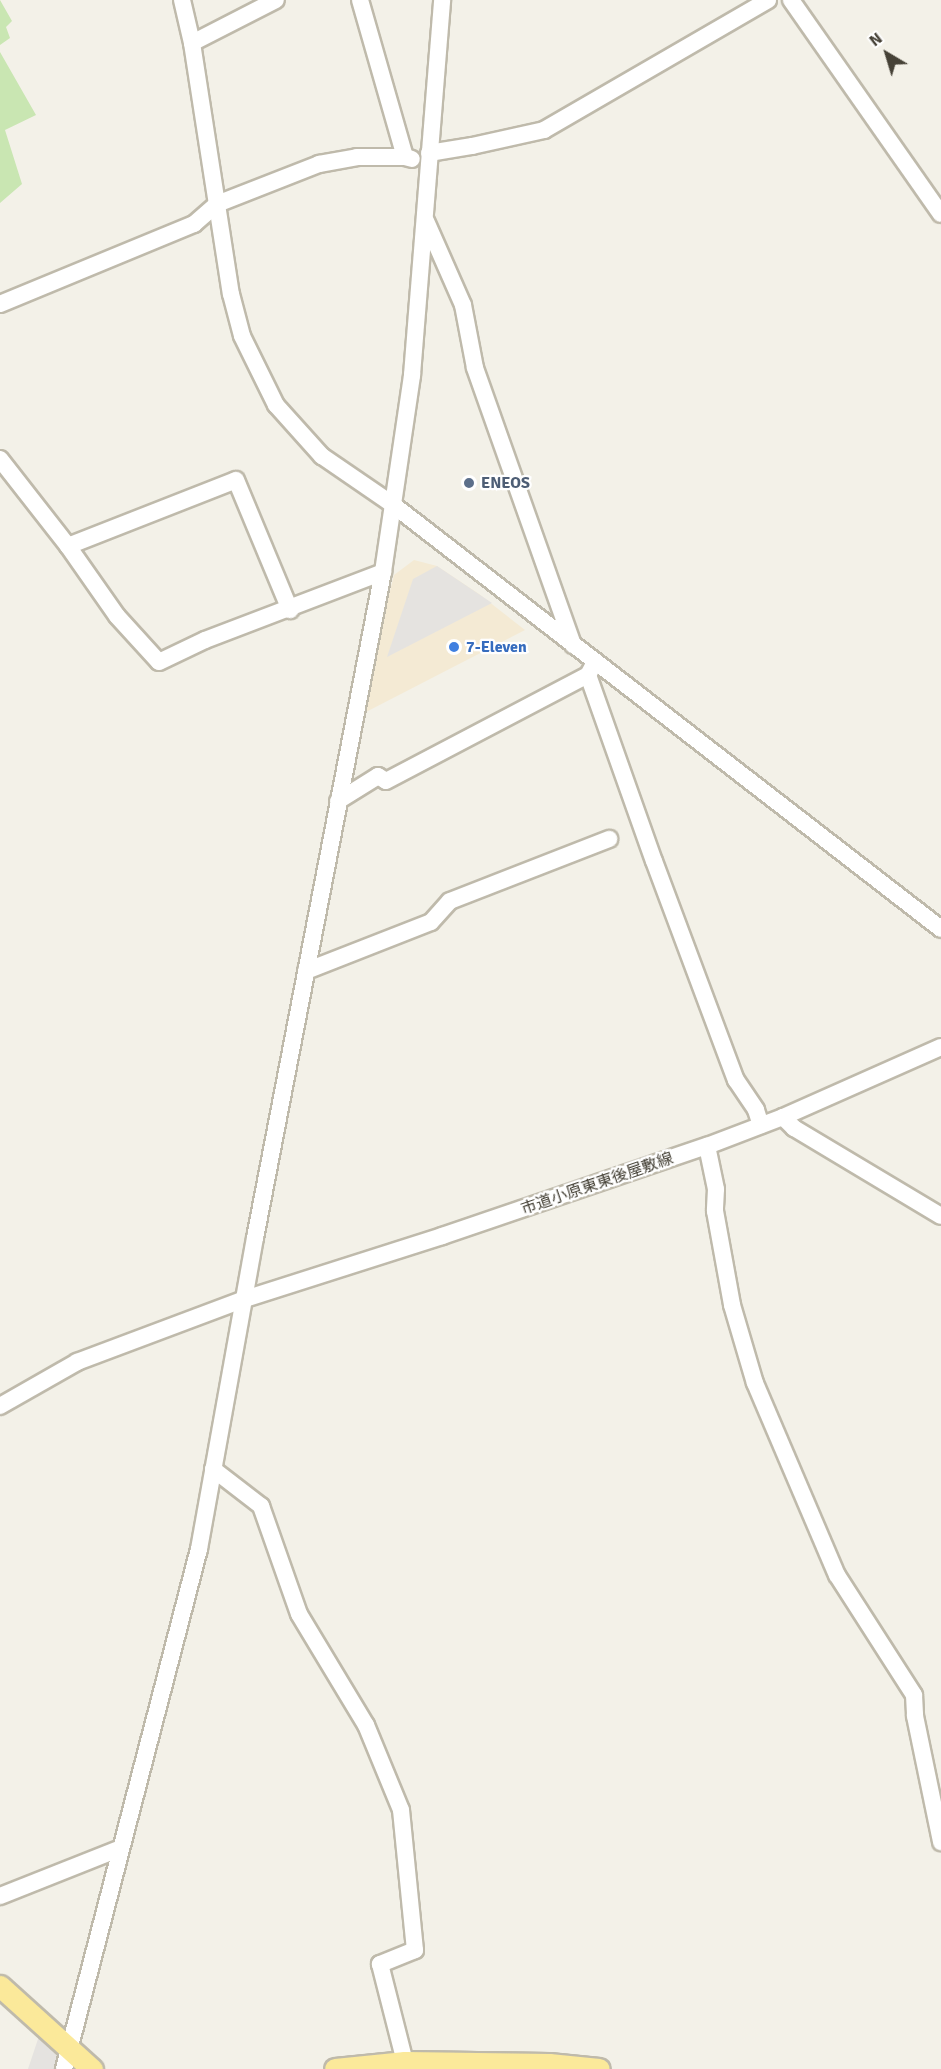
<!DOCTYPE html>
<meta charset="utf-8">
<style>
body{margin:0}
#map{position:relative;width:941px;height:2069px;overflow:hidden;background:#f3f1e8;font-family:Signika,"Noto Sans JP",sans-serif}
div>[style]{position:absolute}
.commercial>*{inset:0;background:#f4ead4}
.green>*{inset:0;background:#c9e6b2}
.parking>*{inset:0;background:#e5e3e0}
.roads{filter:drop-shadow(2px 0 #bfbaab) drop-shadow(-2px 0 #bfbaab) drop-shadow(0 2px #bfbaab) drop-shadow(0 -2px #bfbaab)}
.minor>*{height:16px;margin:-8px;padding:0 8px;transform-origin:8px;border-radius:8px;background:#fff}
.major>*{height:21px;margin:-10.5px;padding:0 10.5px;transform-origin:10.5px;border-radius:10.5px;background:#fbe99a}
.dots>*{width:16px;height:16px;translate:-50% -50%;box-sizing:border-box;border:3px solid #fff;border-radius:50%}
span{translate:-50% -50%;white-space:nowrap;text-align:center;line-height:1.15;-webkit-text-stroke:4.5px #fff;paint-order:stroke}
.service-label{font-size:16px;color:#4e5e75;font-weight:700}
.left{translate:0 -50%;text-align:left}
.shop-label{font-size:16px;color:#366cbe;font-weight:700}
.street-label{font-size:16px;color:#464237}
.north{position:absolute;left:857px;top:24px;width:60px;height:60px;-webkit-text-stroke:4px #fff;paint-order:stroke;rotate:322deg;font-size:16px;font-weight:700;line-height:24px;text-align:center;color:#464237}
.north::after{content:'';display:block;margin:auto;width:21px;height:27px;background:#464237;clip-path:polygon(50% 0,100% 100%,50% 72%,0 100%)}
</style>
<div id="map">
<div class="commercial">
<i style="clip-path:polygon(414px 560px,437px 566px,479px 594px,525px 630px,366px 712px,378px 639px,394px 575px)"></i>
</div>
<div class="green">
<i style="clip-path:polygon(0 0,12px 21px,6px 27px,10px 38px,0 45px)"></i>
<i style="clip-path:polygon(0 52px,36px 115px,5px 130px,22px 184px,0 203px)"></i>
</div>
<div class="parking">
<i style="clip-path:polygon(437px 566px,492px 603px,387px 657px,413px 579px)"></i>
<i style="clip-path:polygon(43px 2024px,69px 2048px,64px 2069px,28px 2069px)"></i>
</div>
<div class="roads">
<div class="minor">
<i style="left:182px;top:0;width:44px;rotate:76.9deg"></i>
<i style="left:192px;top:43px;width:254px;rotate:81.2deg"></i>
<i style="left:231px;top:294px;width:43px;rotate:75.3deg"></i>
<i style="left:242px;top:336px;width:77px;rotate:63.8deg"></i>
<i style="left:276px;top:405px;width:69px;rotate:48deg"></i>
<i style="left:322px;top:456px;width:85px;rotate:34.4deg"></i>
<i style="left:392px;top:504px;width:694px;rotate:37.74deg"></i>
<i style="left:360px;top:0;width:163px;rotate:74deg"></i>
<i style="left:405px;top:157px;width:7px;rotate:16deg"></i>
<i style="left:791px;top:0;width:261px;rotate:55deg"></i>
<i style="left:192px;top:43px;width:94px;rotate:-27.1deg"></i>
<i style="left:429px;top:153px;width:44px;rotate:-9.2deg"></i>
<i style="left:472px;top:146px;width:74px;rotate:-12.5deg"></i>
<i style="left:544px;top:130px;width:259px;rotate:-30.1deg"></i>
<i style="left:426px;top:221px;width:92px;rotate:66.2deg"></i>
<i style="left:463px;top:305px;width:64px;rotate:79.2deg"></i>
<i style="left:475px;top:368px;width:294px;rotate:70.5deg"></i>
<i style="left:0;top:304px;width:210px;rotate:-22.4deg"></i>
<i style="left:194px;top:224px;width:30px;rotate:-41deg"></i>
<i style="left:217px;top:204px;width:110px;rotate:-21.4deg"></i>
<i style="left:319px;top:164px;width:39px;rotate:-10deg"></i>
<i style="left:357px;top:157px;width:48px"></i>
<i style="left:0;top:459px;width:110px;rotate:52deg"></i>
<i style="left:68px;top:546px;width:85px;rotate:55deg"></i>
<i style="left:117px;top:616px;width:62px;rotate:47.6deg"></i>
<i style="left:159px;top:662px;width:51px;rotate:-25.6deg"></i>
<i style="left:205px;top:640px;width:191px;rotate:-20.9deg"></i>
<i style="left:68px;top:546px;width:180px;rotate:-21.4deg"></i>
<i style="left:236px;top:480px;width:141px;rotate:67.4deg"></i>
<i style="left:595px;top:662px;width:15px;rotate:118deg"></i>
<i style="left:588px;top:675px;width:197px;rotate:70.5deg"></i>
<i style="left:654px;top:861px;width:234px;rotate:69.5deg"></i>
<i style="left:736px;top:1080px;width:36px;rotate:56deg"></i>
<i style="left:756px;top:1110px;width:16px;rotate:72deg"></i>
<i style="left:338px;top:801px;width:47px;rotate:-32deg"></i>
<i style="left:378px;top:776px;width:9px;rotate:32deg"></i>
<i style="left:386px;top:781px;width:228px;rotate:-27.7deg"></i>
<i style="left:306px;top:971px;width:134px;rotate:-21.4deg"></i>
<i style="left:431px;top:922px;width:28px;rotate:-48deg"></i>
<i style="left:450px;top:901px;width:171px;rotate:-21.3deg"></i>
<i style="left:783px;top:1117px;width:16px;rotate:45deg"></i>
<i style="left:794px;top:1128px;width:171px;rotate:30.9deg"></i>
<i style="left:707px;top:1146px;width:44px;rotate:78.2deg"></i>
<i style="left:716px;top:1189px;width:22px;rotate:93deg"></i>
<i style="left:715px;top:1211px;width:96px;rotate:79.7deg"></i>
<i style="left:732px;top:1305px;width:81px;rotate:73.6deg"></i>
<i style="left:755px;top:1383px;width:209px;rotate:66.9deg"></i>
<i style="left:837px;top:1575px;width:143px;rotate:57.3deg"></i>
<i style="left:914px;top:1695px;width:21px;rotate:87deg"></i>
<i style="left:915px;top:1716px;width:129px;rotate:78.3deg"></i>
<i style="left:0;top:1406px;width:89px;rotate:-29.7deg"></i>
<i style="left:77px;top:1362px;width:179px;rotate:-20.6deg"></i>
<i style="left:245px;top:1299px;width:207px;rotate:-17.7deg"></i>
<i style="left:442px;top:1236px;width:280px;rotate:-18.8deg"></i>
<i style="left:707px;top:1146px;width:81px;rotate:-20.9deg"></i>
<i style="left:783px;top:1117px;width:173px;rotate:-23.9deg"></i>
<i style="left:213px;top:1469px;width:61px;rotate:37.6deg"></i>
<i style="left:261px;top:1506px;width:114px;rotate:70.6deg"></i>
<i style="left:299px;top:1614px;width:130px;rotate:58.9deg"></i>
<i style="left:366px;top:1725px;width:92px;rotate:67.6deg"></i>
<i style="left:401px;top:1810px;width:141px;rotate:84.3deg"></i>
<i style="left:415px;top:1950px;width:38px;rotate:158deg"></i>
<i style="left:380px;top:1964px;width:101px;rotate:75.7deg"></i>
<i style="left:0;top:1896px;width:128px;rotate:-21.6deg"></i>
<i style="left:64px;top:2069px;width:537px;rotate:-75.45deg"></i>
<i style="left:199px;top:1549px;width:316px;rotate:-79.8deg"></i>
<i style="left:255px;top:1238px;width:678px;rotate:-79.12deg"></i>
<i style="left:383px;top:572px;width:199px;rotate:-81.6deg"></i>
<i style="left:412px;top:375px;width:376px;rotate:-85.4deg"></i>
</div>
<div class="major">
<i style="left:0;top:1986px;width:124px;rotate:42.1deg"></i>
<i style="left:335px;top:2069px;width:70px;rotate:-5.7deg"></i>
<i style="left:405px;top:2062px;width:144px;rotate:0.8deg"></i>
<i style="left:549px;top:2064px;width:50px;rotate:5.7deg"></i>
</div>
</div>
<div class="dots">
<i style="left:469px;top:483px;background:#5c6f8a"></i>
<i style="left:454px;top:647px;background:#3f7fe0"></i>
</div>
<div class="service-label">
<span class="left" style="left:481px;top:483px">ENEOS</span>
</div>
<div class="shop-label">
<span class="left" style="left:466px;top:647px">7-Eleven</span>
</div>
<div class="street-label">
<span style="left:597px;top:1184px;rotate:-19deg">市道小原東東後屋敷線</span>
</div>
<div class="north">N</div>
</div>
